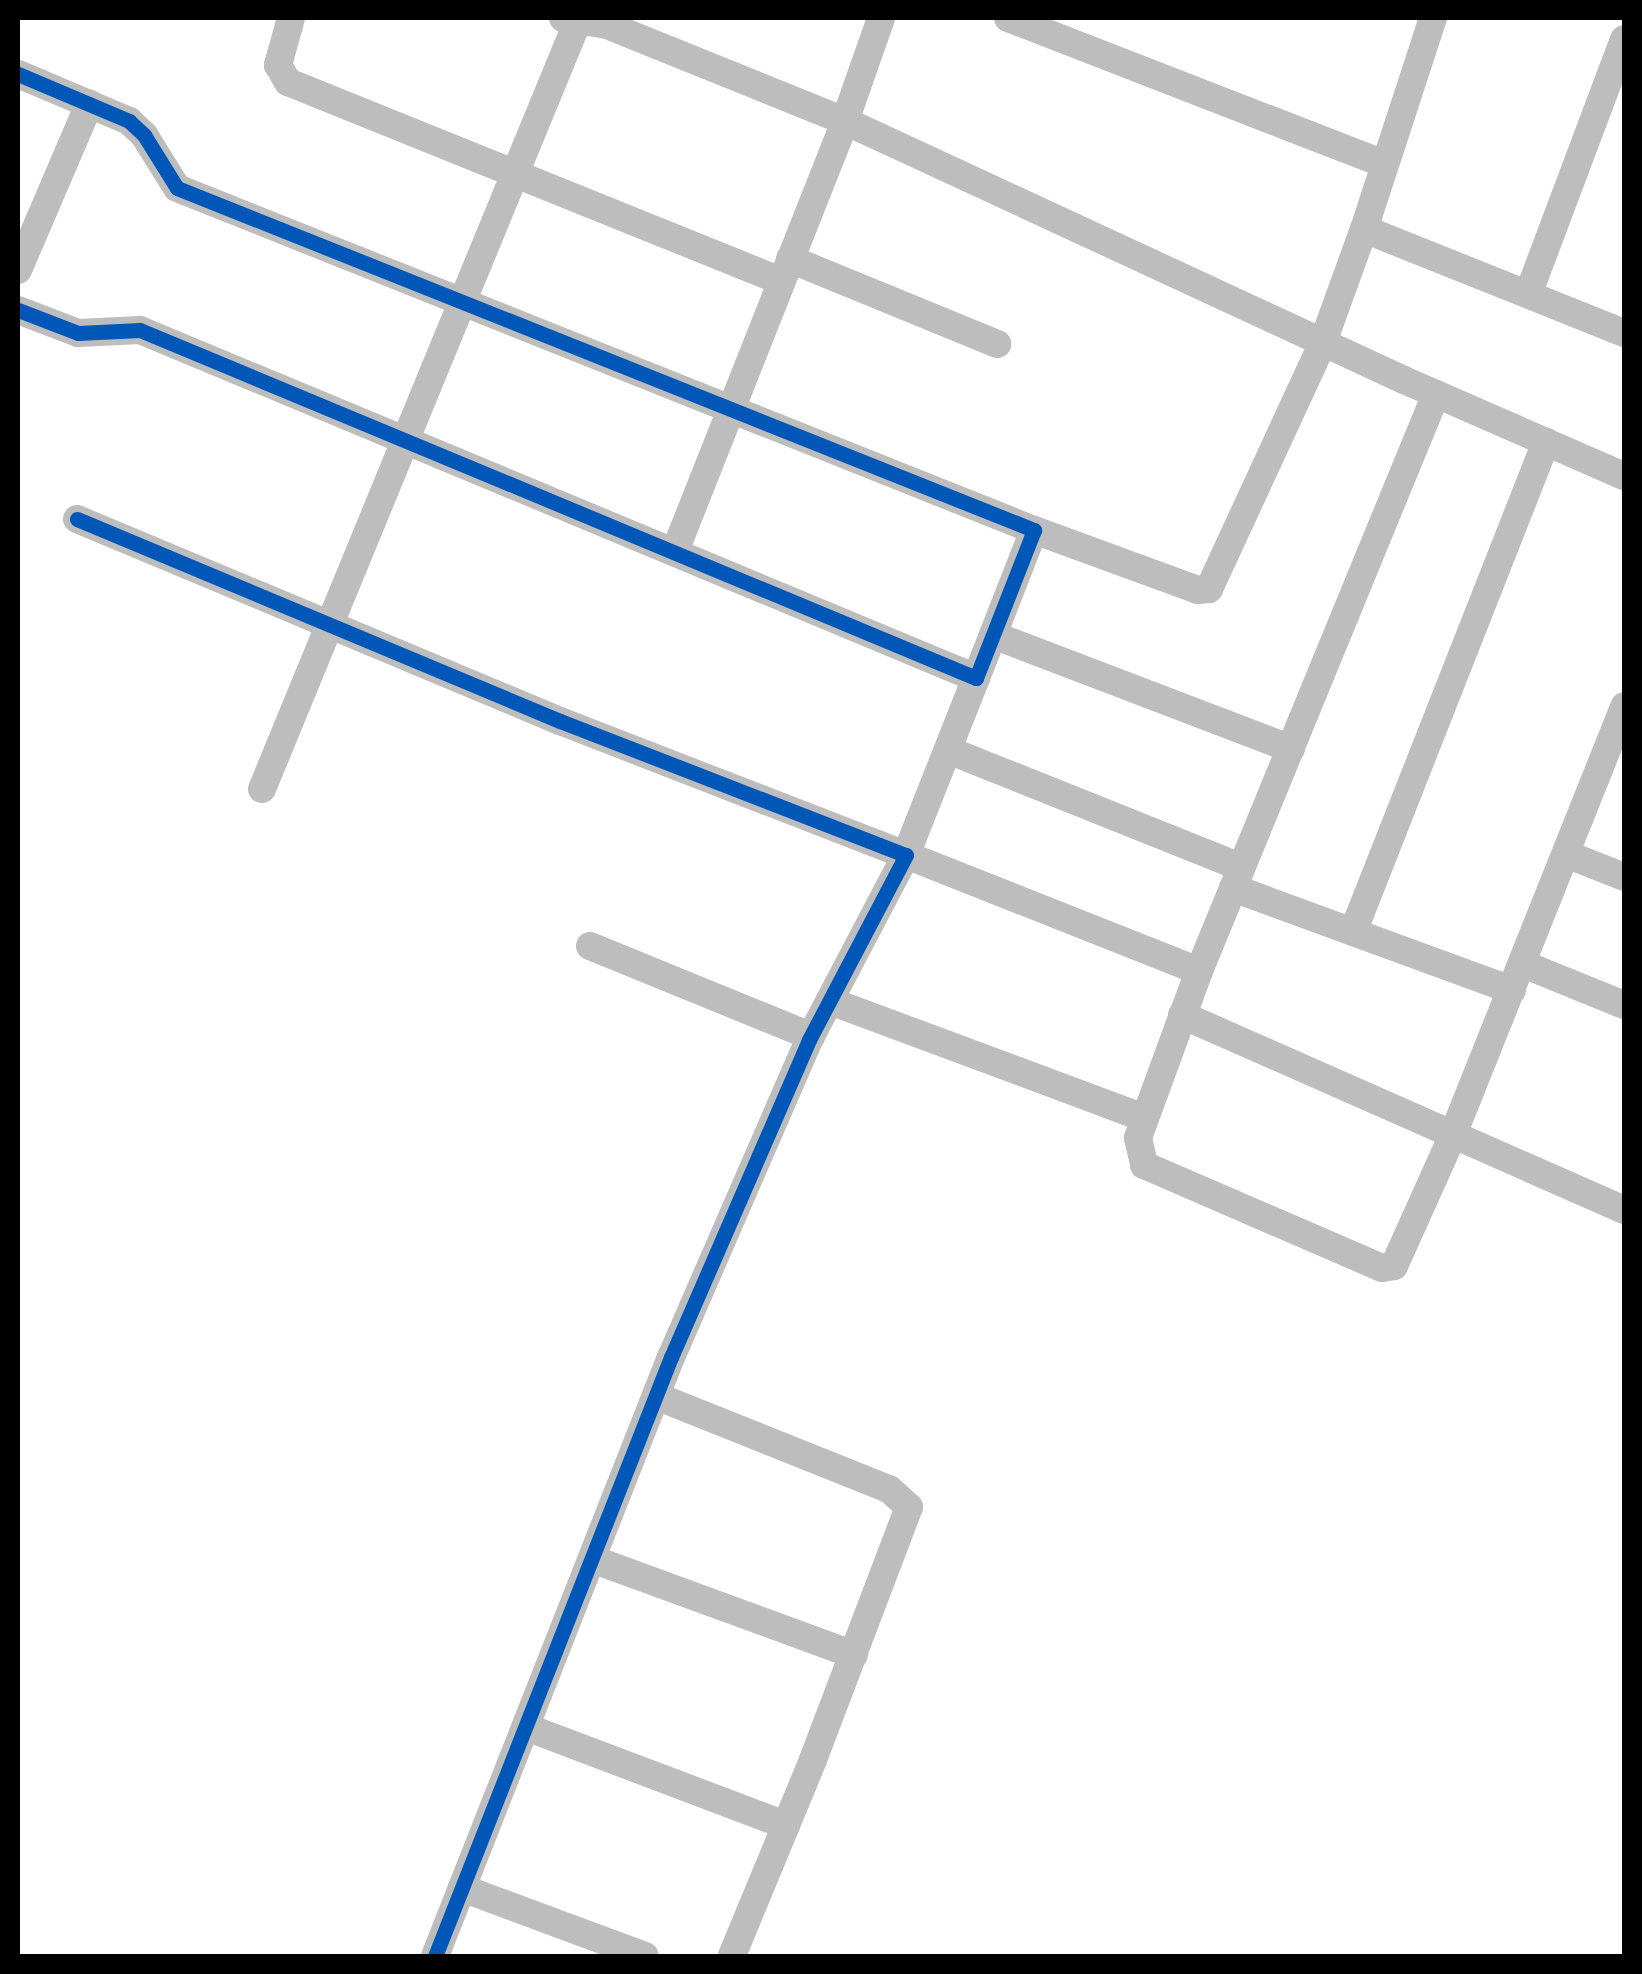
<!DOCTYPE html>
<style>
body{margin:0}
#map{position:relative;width:1642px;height:1974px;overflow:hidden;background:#fff;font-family:"Exo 2",sans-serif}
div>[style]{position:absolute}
.minor>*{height:28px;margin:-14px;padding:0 14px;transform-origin:14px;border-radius:14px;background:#bdbdbd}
.cycleway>*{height:15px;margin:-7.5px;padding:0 7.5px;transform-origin:7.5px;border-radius:7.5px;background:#0057b8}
span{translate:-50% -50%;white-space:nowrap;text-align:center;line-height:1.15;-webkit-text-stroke:8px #fff;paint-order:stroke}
.frame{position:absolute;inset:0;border:20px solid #000;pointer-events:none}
</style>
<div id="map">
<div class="minor">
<i style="left:291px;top:18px;width:49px;rotate:105.5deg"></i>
<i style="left:278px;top:65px;width:20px;rotate:60deg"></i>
<i style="left:288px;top:82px;width:532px;rotate:21.98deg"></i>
<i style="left:563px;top:18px;width:45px;rotate:9deg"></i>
<i style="left:607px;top:25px;width:257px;rotate:22deg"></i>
<i style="left:845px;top:121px;width:616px;rotate:24.86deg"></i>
<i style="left:1404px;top:380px;width:240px;rotate:23.6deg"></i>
<i style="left:1008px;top:18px;width:401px;rotate:21.2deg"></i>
<i style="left:1433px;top:18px;width:222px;rotate:108.1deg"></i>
<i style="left:1364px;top:229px;width:280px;rotate:21.8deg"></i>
<i style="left:18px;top:74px;width:121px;rotate:22.9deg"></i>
<i style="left:129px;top:121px;width:21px;rotate:43deg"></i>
<i style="left:144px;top:135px;width:62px;rotate:58.1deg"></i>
<i style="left:177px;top:188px;width:923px;rotate:21.76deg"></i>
<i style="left:1034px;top:530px;width:159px;rotate:111.4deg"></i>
<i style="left:976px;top:678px;width:906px;rotate:-157.4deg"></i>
<i style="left:140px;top:330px;width:62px;rotate:177.2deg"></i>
<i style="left:78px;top:333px;width:64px;rotate:-159deg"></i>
<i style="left:790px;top:259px;width:224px;rotate:22.3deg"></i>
<i style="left:18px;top:270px;width:181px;rotate:-66.8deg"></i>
<i style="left:1529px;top:292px;width:270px;rotate:-69.4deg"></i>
<i style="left:1436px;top:394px;width:624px;rotate:112.33deg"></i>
<i style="left:1199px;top:971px;width:178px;rotate:110.1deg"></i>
<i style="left:1138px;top:1138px;width:28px;rotate:77deg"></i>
<i style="left:1144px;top:1165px;width:259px;rotate:23.4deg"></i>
<i style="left:1382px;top:1268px;width:12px;rotate:-9deg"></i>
<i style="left:1394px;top:1266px;width:141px;rotate:-65.8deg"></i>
<i style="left:1452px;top:1137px;width:464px;rotate:-68.2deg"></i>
<i style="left:77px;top:519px;width:524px;rotate:22.7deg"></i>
<i style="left:560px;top:721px;width:371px;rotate:21.2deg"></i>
<i style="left:906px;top:855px;width:209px;rotate:117.7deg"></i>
<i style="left:809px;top:1040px;width:346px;rotate:113.5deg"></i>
<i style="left:671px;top:1357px;width:644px;rotate:111.5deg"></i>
<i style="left:1034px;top:530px;width:175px;rotate:20.1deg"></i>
<i style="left:1198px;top:590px;width:11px;rotate:-5deg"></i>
<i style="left:1209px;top:589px;width:272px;rotate:-65.2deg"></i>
<i style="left:1323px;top:342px;width:120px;rotate:-70.1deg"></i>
<i style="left:675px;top:551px;width:462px;rotate:-68.4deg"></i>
<i style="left:845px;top:121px;width:109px;rotate:-70.7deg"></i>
<i style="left:993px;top:635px;width:319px;rotate:20.9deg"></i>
<i style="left:976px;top:678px;width:190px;rotate:111.6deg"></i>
<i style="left:906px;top:855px;width:315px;rotate:21.6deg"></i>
<i style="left:948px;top:750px;width:315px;rotate:21.8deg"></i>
<i style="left:262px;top:789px;width:834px;rotate:-67.65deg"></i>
<i style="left:1566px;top:854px;width:62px;rotate:21.6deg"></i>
<i style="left:1233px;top:888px;width:297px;rotate:20.1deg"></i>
<i style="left:1353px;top:932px;width:527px;rotate:-68.5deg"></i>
<i style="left:590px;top:946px;width:239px;rotate:22.2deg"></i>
<i style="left:1523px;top:964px;width:109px;rotate:22.1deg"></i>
<i style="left:830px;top:1001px;width:335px;rotate:20.4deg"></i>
<i style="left:1182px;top:1015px;width:483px;rotate:23.8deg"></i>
<i style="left:656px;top:1396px;width:251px;rotate:21.8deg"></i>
<i style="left:889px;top:1489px;width:27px;rotate:42deg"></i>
<i style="left:909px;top:1507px;width:271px;rotate:110.8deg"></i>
<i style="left:813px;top:1760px;width:212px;rotate:112.5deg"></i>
<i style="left:592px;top:1559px;width:279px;rotate:20.1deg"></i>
<i style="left:526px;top:1727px;width:278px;rotate:20.7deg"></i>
<i style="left:462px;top:1888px;width:195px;rotate:20.4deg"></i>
</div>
<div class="cycleway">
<i style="left:18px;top:74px;width:121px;rotate:22.9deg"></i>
<i style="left:129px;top:121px;width:21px;rotate:43deg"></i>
<i style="left:144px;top:135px;width:62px;rotate:58.1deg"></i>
<i style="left:177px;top:188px;width:923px;rotate:21.76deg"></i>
<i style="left:1034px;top:530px;width:159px;rotate:111.4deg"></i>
<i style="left:976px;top:678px;width:906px;rotate:-157.4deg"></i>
<i style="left:140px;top:330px;width:62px;rotate:177.2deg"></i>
<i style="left:78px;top:333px;width:64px;rotate:-159deg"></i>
<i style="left:77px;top:519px;width:524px;rotate:22.7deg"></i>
<i style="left:560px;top:721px;width:371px;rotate:21.2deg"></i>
<i style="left:906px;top:855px;width:209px;rotate:117.7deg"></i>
<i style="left:809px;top:1040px;width:346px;rotate:113.5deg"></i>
<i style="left:671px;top:1357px;width:644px;rotate:111.5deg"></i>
</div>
<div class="frame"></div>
</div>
